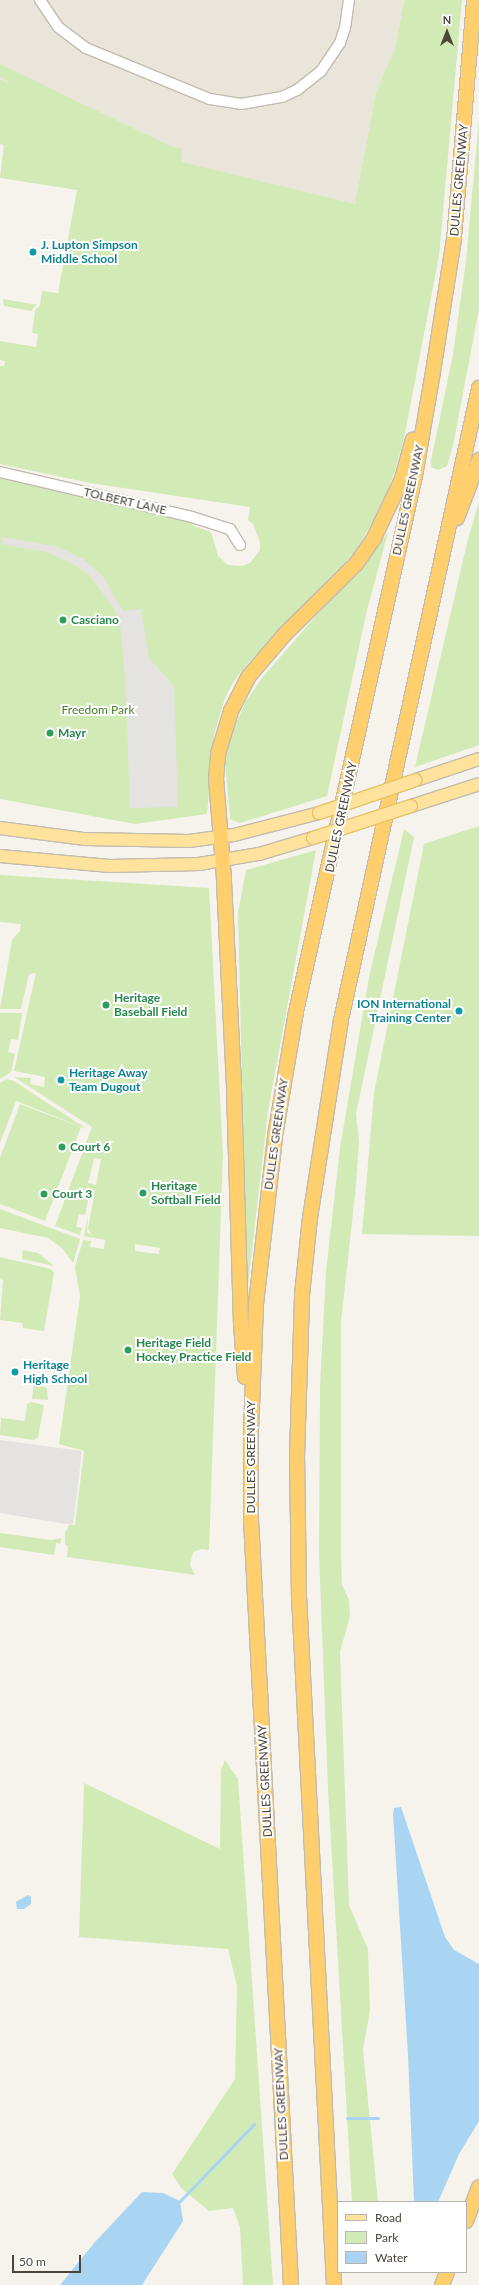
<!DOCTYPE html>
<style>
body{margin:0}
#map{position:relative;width:479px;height:2285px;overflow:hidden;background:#f6f3ec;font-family:Lato,sans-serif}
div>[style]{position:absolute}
.residential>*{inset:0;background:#eae5da}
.green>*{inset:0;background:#d2eab5}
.parking>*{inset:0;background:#e5e3e0}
.water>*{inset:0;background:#a9d4f2}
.stream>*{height:3px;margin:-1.5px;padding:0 1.5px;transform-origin:1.5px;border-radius:1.5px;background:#a9d4f2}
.roads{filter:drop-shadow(1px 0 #c2bbae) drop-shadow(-1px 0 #c2bbae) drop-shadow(0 1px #c2bbae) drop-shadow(0 -1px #c2bbae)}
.minor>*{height:10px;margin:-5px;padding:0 5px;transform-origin:5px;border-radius:5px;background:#fff}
.major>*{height:12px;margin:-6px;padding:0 6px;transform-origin:6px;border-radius:6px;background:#ffe39c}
.highway>*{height:14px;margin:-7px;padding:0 7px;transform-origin:7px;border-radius:7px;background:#ffcf6e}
.bridges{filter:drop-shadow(1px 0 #e6c16a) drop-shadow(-1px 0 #e6c16a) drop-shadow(0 1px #e6c16a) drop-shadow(0 -1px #e6c16a)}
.major-bridge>*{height:12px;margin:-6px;padding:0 6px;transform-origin:6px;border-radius:6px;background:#ffe39c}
.dots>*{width:11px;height:11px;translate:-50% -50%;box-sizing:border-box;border:2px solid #fff;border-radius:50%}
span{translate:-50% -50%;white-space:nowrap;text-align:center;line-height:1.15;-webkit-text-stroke:4px #fff;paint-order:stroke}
.street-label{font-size:12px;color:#4b4439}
.culture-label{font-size:12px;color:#0d838f;font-weight:700}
.left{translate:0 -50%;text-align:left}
.right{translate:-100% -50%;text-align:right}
.leisure-label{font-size:12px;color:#27864d;font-weight:700}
.park-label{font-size:12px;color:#4a7f2a}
.legend{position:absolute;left:337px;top:2201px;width:130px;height:72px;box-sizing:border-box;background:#fff;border:1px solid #b7b4b0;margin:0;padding:5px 7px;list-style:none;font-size:12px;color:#4b4439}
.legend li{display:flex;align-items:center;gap:8px;height:20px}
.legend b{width:20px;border:1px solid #b7b4b0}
.north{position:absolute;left:427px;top:12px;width:40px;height:40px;-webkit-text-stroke:3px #fff;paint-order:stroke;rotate:0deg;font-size:11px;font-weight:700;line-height:16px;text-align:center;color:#4b4439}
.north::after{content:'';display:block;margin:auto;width:14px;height:18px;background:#4b4439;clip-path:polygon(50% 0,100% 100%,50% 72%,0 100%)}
.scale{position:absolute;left:12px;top:2255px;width:69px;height:18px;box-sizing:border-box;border:2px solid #4b4439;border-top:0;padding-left:5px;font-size:12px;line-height:14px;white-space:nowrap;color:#4b4439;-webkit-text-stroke:3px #fff;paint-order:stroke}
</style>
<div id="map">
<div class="residential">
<i style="clip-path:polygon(0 0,404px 0,395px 49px,376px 92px,355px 204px,227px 176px,157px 155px,0 79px)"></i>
</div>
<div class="green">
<i style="clip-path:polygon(404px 0,462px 0,439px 256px,404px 438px,396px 468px,381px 508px,356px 550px,343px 566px,248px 663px,234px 681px,225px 698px,214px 735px,207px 814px,135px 824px,0 799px,0 472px,192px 517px,193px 526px,209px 531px,212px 535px,218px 556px,228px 565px,243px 566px,251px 562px,260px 550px,260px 542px,253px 524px,248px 520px,250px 507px,90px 483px,0 464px,0 366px,4px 366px,5px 361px,0 360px,0 341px,36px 347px,38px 334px,32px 333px,35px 311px,40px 305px,42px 291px,58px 293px,77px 190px,0 178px,4px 145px,0 144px,0 79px,13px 85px,0 77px,0 64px,172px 147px,181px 148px,182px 162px,355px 204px,376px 92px,395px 49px)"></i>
<i style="clip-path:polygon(479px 118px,479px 309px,453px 446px,447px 466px,438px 470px,431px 467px,431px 461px,453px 354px,466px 261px)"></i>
<i style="clip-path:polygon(3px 299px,32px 304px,37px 304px,31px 311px,4px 306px)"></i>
<i style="clip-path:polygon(479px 502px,479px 745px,415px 767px,467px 543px)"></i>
<i style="clip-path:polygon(388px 533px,367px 610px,327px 796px,240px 823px,230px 819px,225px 760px,233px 730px,246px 701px,262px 678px)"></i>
<i style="clip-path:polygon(479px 826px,479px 1236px,362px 1234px,374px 1093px,424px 844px)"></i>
<i style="clip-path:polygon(404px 829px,414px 837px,356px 1114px,359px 1141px,356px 1185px,341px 1322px,341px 1554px,342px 1585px,349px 1600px,350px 1616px,340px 1652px,349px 1905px,368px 1949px,370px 2010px,363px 2050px,378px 2202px,352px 2202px,328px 1789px,319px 1553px,320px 1386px,326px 1271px,340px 1148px,369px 977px)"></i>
<i style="clip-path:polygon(316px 850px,268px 1111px,247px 1294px,238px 913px,246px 870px)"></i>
<i style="clip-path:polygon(evenodd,0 875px,209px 888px,223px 1155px,209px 1550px,202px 1549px,193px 1552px,190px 1565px,195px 1575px,67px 1557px,68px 1546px,65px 1544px,65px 1533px,69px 1525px,75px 1525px,84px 1451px,59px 1444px,80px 1297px,75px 1267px,83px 1240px,91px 1241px,90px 1247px,104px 1249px,105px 1240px,84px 1236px,88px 1215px,87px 1232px,92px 1235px,88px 1229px,95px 1190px,90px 1190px,85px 1215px,79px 1214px,76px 1227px,82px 1228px,80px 1235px,55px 1226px,92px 1127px,14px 1077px,31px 1078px,30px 1084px,44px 1087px,45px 1077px,14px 1071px,36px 973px,29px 974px,21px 1009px,0 1009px,12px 940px,20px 931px,21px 924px,0 922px,0 875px,74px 1081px,107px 1087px,104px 1094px,75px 1088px,74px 1081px,0 875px,94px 1158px,101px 1159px,96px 1185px,88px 1183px,94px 1158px,0 875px,135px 1244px,160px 1248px,159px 1254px,135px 1251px,135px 1244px)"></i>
<i style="clip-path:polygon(0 1013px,22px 1013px,18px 1040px,11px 1039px,8px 1052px,15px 1054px,11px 1072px,0 1079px)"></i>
<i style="clip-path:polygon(7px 1079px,14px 1081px,87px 1129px,16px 1101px,0 1143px,0 1083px)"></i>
<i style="clip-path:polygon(20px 1104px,81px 1127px,45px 1221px,0 1204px,0 1158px)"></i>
<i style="clip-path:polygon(0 1209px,80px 1239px,73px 1263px,62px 1248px,48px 1238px,0 1228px)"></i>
<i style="clip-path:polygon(23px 1250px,38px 1253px,54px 1266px,22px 1259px)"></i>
<i style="clip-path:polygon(0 1257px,51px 1269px,54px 1273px,44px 1331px,23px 1328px,22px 1323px,0 1320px,3px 1280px,0 1279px)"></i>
<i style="clip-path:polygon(34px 1383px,47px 1388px,48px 1400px,32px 1399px)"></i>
<i style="clip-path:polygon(31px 1402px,44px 1405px,38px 1437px,34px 1440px,0 1435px,1px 1418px,25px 1421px,27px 1404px)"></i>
<i style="clip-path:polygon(0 1533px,51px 1540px,61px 1538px,61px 1540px,60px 1544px,56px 1543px,54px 1555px,0 1547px)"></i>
<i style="clip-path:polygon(225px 1760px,238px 1779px,273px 2285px,243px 2285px,240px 2227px,233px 2208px,209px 2211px,181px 2188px,172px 2174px,235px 2079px,237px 1986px,228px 1949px,79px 1937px,84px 1783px,220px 1849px,221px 1770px)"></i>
</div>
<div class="parking">
<i style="clip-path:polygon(3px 537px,58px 547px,83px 559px,102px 575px,123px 611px,141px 609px,149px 658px,174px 686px,178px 807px,130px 808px,125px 675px,120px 624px,114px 608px,89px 575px,75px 565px,46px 552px,2px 544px)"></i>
<i style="clip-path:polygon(0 1440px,82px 1451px,73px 1525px,0 1513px)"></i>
</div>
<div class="water">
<i style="clip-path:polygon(401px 1807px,445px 1937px,454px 1950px,479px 1964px,479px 2121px,459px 2154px,438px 2202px,414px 2202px,408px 2055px,393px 1814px,394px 1808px)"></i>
<i style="clip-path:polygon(28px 1895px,31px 1897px,31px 1904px,24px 1909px,17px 1909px,16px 1902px)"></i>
<i style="clip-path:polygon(142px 2192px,163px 2193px,180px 2201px,183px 2221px,142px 2285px,60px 2285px,95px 2242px)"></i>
</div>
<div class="stream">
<i style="left:347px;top:2118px;width:31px"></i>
<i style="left:180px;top:2201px;width:107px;rotate:-46.1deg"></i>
</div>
<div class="roads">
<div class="minor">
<i style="left:40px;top:0;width:32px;rotate:56deg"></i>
<i style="left:58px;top:27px;width:35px;rotate:37deg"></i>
<i style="left:86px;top:48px;width:134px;rotate:22.4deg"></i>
<i style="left:210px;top:99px;width:31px;rotate:9deg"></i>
<i style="left:241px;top:104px;width:42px;rotate:-9.7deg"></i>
<i style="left:282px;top:97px;width:17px;rotate:-25deg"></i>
<i style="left:297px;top:90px;width:31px;rotate:-38deg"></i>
<i style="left:321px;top:71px;width:34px;rotate:-56deg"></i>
<i style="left:340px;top:43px;width:16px;rotate:-72deg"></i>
<i style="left:345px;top:28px;width:28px;rotate:-82deg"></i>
<i style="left:0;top:472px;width:197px;rotate:13.2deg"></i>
<i style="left:192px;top:517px;width:40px;rotate:18deg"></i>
<i style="left:230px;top:529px;width:19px;rotate:58deg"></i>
</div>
<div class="major">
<i style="left:416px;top:780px;width:66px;rotate:-18.4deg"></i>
<i style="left:411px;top:806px;width:71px;rotate:-17.9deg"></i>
<i style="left:0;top:828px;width:86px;rotate:7.4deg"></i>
<i style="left:85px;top:839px;width:104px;rotate:1.1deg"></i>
<i style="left:189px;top:841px;width:45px;rotate:-7.6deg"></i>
<i style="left:234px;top:835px;width:88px;rotate:-14.5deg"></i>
<i style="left:0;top:856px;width:110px;rotate:5.2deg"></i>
<i style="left:110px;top:866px;width:89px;rotate:-1.3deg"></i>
<i style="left:199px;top:864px;width:61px;rotate:-9.5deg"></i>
<i style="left:259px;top:854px;width:56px;rotate:-16.5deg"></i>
</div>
<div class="highway">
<i style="left:457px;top:518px;width:62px;rotate:-69.2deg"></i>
<i style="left:245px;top:1377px;width:53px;rotate:-94.3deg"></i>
<i style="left:241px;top:1324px;width:238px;rotate:-91.7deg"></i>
<i style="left:234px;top:1086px;width:208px;rotate:-92.8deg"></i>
<i style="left:224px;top:878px;width:99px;rotate:-94.6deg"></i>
<i style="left:216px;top:779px;width:25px;rotate:-85deg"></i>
<i style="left:218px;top:754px;width:45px;rotate:-73.2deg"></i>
<i style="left:231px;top:711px;width:39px;rotate:-63deg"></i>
<i style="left:249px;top:676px;width:55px;rotate:-49.4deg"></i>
<i style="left:285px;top:634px;width:100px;rotate:-44.6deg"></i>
<i style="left:356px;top:564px;width:32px;rotate:-55deg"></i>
<i style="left:374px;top:538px;width:65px;rotate:-64.6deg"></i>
<i style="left:402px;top:479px;width:41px;rotate:-74.6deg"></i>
<i style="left:466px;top:2221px;width:36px;rotate:-69deg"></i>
<i style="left:291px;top:2285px;width:766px;rotate:-92.99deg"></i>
<i style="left:251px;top:1520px;width:90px;rotate:-90deg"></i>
<i style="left:251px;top:1430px;width:126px;rotate:-87.7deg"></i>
<i style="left:256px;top:1304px;width:169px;rotate:-83.5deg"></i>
<i style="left:275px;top:1136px;width:126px;rotate:-80.4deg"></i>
<i style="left:296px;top:1012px;width:549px;rotate:-77.48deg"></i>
<i style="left:415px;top:476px;width:99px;rotate:-80.2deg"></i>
<i style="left:432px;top:378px;width:141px;rotate:-81deg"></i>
<i style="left:454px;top:239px;width:240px;rotate:-85.2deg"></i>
<i style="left:334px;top:2285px;width:689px;rotate:-92.91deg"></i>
<i style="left:299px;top:1597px;width:140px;rotate:-90.8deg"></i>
<i style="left:297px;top:1457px;width:162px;rotate:-88.2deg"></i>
<i style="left:302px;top:1295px;width:77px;rotate:-84.1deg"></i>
<i style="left:310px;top:1218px;width:200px;rotate:-81.1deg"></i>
<i style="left:341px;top:1020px;width:647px;rotate:-77.68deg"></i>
<i style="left:442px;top:2285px;width:14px;rotate:-69deg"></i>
</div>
</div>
<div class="bridges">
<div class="major-bridge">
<i style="left:319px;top:813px;width:102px;rotate:-18.8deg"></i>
<i style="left:313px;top:838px;width:103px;rotate:-18.1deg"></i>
</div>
</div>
<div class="dots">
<i style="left:33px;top:252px;background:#0f9aa8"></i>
<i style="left:63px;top:620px;background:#2e9e5b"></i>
<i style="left:50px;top:733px;background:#2e9e5b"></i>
<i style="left:106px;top:1005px;background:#2e9e5b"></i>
<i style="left:459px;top:1011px;background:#0f9aa8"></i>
<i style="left:61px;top:1080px;background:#0f9aa8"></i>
<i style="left:62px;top:1147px;background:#2e9e5b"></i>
<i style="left:143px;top:1193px;background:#2e9e5b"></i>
<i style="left:44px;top:1194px;background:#2e9e5b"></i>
<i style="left:128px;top:1350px;background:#2e9e5b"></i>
<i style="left:15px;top:1372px;background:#0f9aa8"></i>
</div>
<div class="street-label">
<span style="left:459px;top:180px;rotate:-85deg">DULLES GREENWAY</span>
<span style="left:408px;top:500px;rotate:-78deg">DULLES GREENWAY</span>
<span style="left:125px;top:501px;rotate:13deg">TOLBERT LANE</span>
<span style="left:341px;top:817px;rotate:-78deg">DULLES GREENWAY</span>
<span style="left:276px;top:1134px;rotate:-82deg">DULLES GREENWAY</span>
<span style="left:251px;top:1457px;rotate:-90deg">DULLES GREENWAY</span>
<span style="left:265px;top:1781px;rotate:-93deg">DULLES GREENWAY</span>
<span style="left:281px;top:2104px;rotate:-93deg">DULLES GREENWAY</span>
</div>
<div class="culture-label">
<span class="left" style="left:41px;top:252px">J. Lupton Simpson<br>Middle School</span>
<span class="right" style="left:451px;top:1011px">ION International<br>Training Center</span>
<span class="left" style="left:69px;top:1080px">Heritage Away<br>Team Dugout</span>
<span class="left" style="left:23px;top:1372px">Heritage<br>High School</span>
</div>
<div class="leisure-label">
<span class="left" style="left:71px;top:620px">Casciano</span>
<span class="left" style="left:58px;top:733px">Mayr</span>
<span class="left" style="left:114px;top:1005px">Heritage<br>Baseball Field</span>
<span class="left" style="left:70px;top:1147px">Court 6</span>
<span class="left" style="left:151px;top:1193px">Heritage<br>Softball Field</span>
<span class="left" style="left:52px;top:1194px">Court 3</span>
<span class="left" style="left:136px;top:1350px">Heritage Field<br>Hockey Practice Field</span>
</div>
<div class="park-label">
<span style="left:98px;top:710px">Freedom Park</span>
</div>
<ul class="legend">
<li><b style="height:5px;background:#ffe39c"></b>Road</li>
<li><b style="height:11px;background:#d2eab5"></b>Park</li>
<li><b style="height:11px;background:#a9d4f2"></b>Water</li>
</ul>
<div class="north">N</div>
<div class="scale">50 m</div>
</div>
